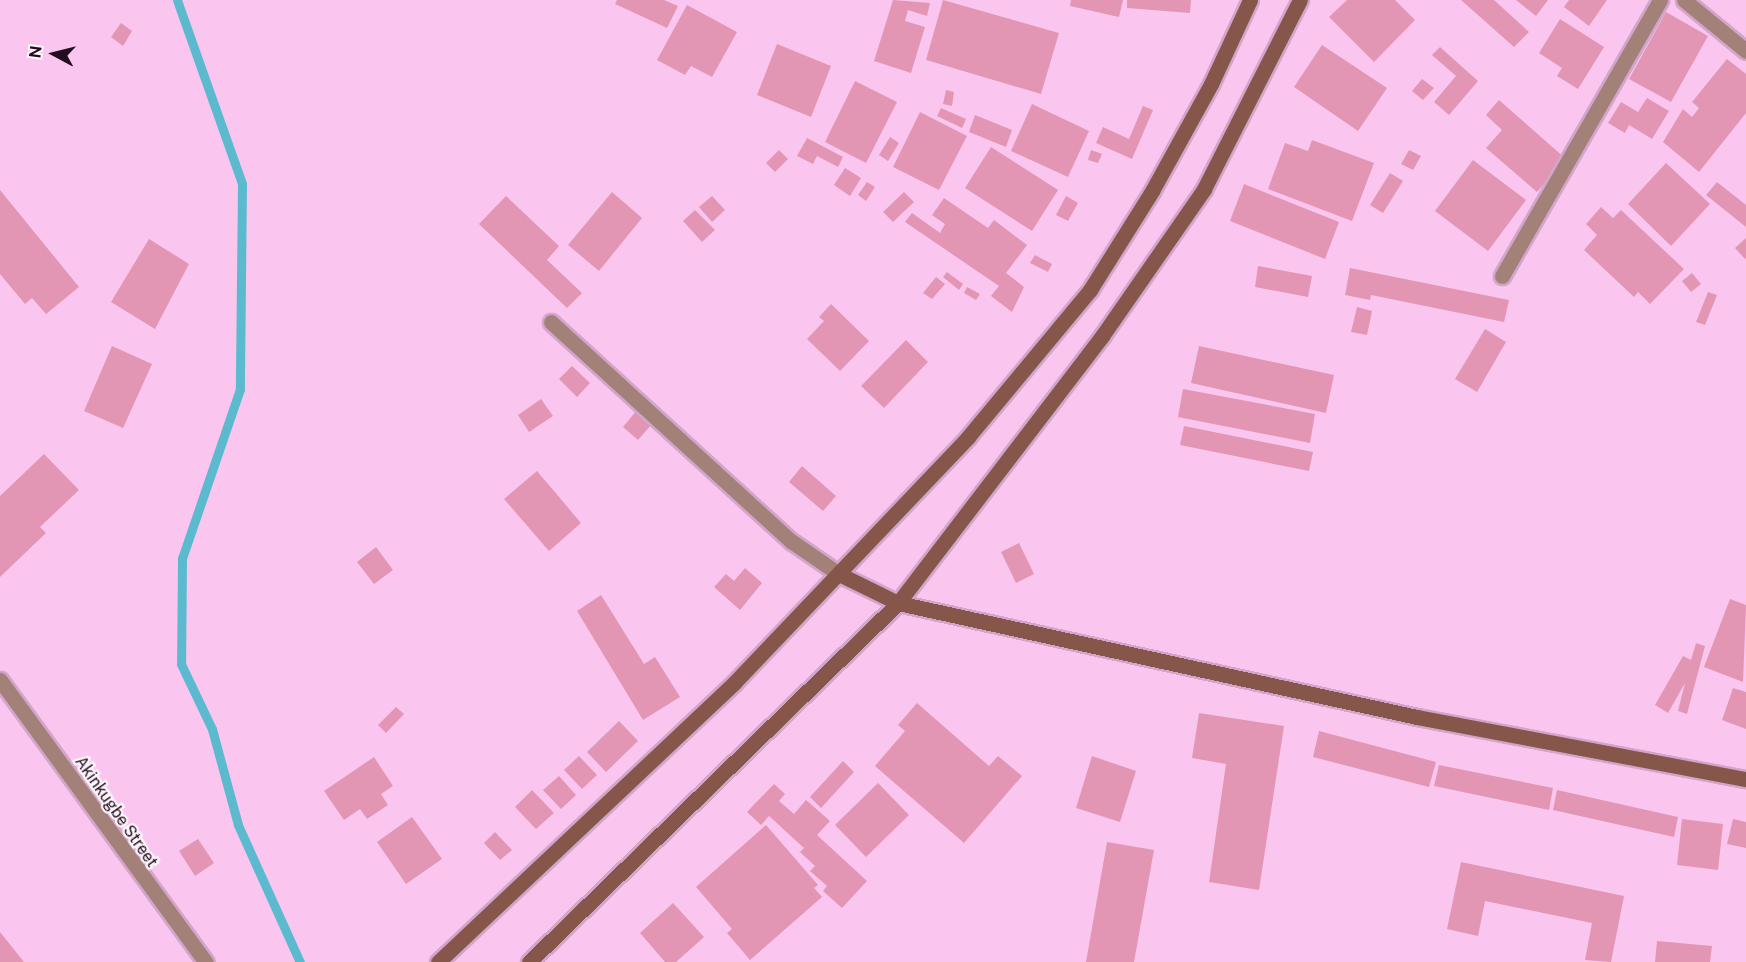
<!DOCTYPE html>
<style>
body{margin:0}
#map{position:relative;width:1746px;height:962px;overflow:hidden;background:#fac6ef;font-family:"Public Sans",sans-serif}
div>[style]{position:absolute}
.stream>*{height:9px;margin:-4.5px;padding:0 4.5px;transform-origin:4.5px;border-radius:4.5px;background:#5cbace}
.building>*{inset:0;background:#e296b4}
.roads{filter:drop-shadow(2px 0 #d3a5ca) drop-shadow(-2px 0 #d3a5ca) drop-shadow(0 2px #d3a5ca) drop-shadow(0 -2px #d3a5ca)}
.street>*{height:15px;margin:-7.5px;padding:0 7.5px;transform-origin:7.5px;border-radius:7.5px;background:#a38078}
.secondary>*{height:15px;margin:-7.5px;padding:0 7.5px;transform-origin:7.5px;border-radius:7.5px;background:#86564a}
span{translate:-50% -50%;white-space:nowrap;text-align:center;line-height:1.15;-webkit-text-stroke:4.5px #fef7fc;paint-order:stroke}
.street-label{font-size:16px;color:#230c1f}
.north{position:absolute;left:24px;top:24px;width:60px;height:60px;-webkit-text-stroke:4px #fef7fc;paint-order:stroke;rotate:277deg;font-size:16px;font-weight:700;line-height:24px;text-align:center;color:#230c1f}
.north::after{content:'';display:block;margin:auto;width:21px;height:27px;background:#230c1f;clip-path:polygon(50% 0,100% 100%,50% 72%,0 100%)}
</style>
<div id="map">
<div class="stream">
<i style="left:177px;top:0;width:195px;rotate:70.5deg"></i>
<i style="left:242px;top:184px;width:205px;rotate:90.6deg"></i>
<i style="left:240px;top:389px;width:179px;rotate:108.9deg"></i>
<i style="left:182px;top:558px;width:106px;rotate:90.5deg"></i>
<i style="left:181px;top:664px;width:72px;rotate:64.5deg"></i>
<i style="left:212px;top:729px;width:99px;rotate:74.8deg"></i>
<i style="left:238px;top:825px;width:150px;rotate:65.7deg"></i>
</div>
<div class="building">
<i style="clip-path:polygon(617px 0,664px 0,678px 6px,667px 28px,615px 4px)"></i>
<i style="clip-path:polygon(893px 0,930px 3px,927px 16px,908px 10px,905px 21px,925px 27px,911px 73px,874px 61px)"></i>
<i style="clip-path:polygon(943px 0,1059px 33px,1041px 94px,926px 60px)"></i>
<i style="clip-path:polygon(1071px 0,1123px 0,1119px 17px,1070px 6px)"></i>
<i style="clip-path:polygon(1127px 0,1191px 0,1190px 13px,1127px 8px)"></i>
<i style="clip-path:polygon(1347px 0,1395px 0,1415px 20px,1374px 62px,1329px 17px)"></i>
<i style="clip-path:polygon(1461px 0,1494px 0,1529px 32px,1514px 47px)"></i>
<i style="clip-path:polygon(1516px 0,1548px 0,1536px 16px)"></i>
<i style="clip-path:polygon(1569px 0,1607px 0,1589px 26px,1564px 7px)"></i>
<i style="clip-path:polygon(687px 5px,737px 32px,712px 77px,691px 66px,685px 75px,657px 60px)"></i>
<i style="clip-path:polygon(1666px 12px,1708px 36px,1671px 102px,1629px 79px)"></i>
<i style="clip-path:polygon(1560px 19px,1604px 47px,1578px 89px,1557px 76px,1562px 68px,1539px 53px)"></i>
<i style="clip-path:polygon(121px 23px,132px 31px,123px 46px,111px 37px)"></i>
<i style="clip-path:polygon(777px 44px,831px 66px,811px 117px,757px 95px)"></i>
<i style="clip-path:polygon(1322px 45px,1387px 88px,1358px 131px,1294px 87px)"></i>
<i style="clip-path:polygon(1440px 47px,1478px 81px,1449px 115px,1434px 102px,1456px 76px,1432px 55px)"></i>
<i style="clip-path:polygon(1727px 59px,1746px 74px,1746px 113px,1699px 172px,1663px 142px,1683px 109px,1692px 117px,1699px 108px,1692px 102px)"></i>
<i style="clip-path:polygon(1422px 79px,1434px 88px,1423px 100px,1412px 91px)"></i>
<i style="clip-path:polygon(855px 81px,897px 102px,866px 163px,825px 142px)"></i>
<i style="clip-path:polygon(946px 90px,954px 92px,952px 106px,943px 104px)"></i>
<i style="clip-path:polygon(1647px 98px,1669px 111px,1652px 139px,1629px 125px,1625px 133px,1608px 123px,1621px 102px,1638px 112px)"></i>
<i style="clip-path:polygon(1499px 100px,1566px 159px,1537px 192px,1486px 148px,1502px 130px,1486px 115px)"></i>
<i style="clip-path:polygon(1032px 104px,1089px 131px,1068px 177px,1011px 151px)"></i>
<i style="clip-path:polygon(1143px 106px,1153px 110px,1132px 159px,1096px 143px,1103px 127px,1129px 139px)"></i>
<i style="clip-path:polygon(941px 108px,966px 119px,962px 128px,937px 116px)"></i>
<i style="clip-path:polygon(920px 112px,967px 136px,939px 190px,893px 167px)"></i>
<i style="clip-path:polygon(975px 115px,1012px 130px,1006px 147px,969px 132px)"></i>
<i style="clip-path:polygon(890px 137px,899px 143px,888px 161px,879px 155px)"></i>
<i style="clip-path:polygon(807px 138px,843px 157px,838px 167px,817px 156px,813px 164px,797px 156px)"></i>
<i style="clip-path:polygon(1312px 140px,1374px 163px,1352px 221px,1268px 189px,1285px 143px,1308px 151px)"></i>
<i style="clip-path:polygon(991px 147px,1058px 190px,1032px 231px,965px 188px)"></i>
<i style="clip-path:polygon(779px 150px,788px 159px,775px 172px,766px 163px)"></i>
<i style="clip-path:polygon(1091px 150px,1102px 154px,1098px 163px,1088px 160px)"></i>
<i style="clip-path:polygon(1409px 150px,1421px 156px,1413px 170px,1401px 164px)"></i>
<i style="clip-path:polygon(1473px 160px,1526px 200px,1488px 251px,1435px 211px)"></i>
<i style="clip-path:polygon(1666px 163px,1710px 204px,1671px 246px,1628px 204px)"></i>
<i style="clip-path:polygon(845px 168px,861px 178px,850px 196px,834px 185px)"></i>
<i style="clip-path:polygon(1390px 173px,1403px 181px,1383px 213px,1370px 205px)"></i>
<i style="clip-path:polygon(867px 182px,875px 187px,866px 201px,858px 195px)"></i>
<i style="clip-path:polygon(1717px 182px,1746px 205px,1746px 227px,1706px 195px)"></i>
<i style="clip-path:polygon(1244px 184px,1339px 222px,1325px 259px,1230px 221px)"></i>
<i style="clip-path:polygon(0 190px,79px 287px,46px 314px,32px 298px,25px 304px,0 274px)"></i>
<i style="clip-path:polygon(612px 192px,642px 218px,599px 271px,568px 245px)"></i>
<i style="clip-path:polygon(904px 192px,914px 202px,893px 222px,883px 212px)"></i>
<i style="clip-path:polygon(506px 196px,559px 246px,547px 260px,582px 293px,567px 308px,479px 224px)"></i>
<i style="clip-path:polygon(712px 196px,725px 210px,712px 222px,699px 207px)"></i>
<i style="clip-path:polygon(1066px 196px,1078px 203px,1068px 221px,1056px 215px)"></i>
<i style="clip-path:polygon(944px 198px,988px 228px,994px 220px,1027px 245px,1006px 273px,1024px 287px,1012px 312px,991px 296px,999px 286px,905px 222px,912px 213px,940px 233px,945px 224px,932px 215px)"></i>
<i style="clip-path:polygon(1601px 207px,1613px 218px,1621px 210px,1684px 269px,1650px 304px,1638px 292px,1634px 297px,1584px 250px,1597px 235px,1586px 224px)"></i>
<i style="clip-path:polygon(695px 210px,715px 230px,702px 242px,683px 221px)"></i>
<i style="clip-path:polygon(1746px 238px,1746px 258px,1745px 259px,1735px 248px)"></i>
<i style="clip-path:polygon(149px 239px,189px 264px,155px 329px,111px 302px)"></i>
<i style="clip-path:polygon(1035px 255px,1052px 264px,1048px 272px,1030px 263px)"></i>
<i style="clip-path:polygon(1258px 266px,1312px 276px,1308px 297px,1255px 287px)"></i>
<i style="clip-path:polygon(1350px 268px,1509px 300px,1504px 322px,1371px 295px,1370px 300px,1345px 295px)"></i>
<i style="clip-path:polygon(947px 272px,963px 284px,959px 290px,943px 277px)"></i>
<i style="clip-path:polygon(1692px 273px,1701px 284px,1691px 292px,1682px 281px)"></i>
<i style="clip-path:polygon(936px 277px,945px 284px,932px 299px,923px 293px)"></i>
<i style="clip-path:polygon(967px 287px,980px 294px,976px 300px,964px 293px)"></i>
<i style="clip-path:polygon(1708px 292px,1717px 295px,1705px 325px,1696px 322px)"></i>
<i style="clip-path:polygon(831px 304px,869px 341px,840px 371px,807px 339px,824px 321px,819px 317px)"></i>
<i style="clip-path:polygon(1357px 307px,1372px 311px,1367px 335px,1351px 332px)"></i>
<i style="clip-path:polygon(1485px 329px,1506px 342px,1477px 392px,1455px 379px)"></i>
<i style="clip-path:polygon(906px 340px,928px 362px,884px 408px,861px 386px)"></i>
<i style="clip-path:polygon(112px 346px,152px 364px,123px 428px,84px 411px)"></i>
<i style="clip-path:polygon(1199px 346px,1334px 375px,1326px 413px,1191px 383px)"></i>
<i style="clip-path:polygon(572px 366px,590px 383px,577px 397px,559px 379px)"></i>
<i style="clip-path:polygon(1183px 389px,1315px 414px,1310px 443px,1178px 417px)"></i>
<i style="clip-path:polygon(541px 399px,553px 416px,529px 432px,518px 415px)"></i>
<i style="clip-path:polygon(637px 410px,652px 424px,638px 440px,623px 427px)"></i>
<i style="clip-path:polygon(1184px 426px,1313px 452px,1309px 471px,1180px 445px)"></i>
<i style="clip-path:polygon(44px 454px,79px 490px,40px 527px,46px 533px,0 577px,0 496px)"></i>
<i style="clip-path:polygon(802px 466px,836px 496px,823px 511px,789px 482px)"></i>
<i style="clip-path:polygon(537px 471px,581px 523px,549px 551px,504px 499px)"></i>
<i style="clip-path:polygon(1019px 543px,1034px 574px,1016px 583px,1001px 552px)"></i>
<i style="clip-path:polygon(376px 547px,393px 570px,374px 584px,357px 562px)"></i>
<i style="clip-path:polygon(745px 568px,762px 583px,740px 610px,714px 587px,726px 574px,734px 581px)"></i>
<i style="clip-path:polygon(601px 595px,644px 664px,655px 657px,680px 697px,643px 720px,577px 611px)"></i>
<i style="clip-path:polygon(1730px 599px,1746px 605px,1743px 682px,1704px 667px)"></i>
<i style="clip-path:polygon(1696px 643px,1705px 646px,1687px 714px,1678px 711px,1685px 683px,1668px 713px,1655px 705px,1683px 656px,1691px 660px)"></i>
<i style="clip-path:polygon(1733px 688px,1746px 692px,1746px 729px,1722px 720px)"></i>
<i style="clip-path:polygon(917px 703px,989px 766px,998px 756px,1022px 776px,964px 843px,875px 766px,905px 731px,898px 725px)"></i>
<i style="clip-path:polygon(396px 707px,404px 714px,386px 733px,378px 725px)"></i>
<i style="clip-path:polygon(1199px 713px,1284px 726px,1259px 890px,1209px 882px,1226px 764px,1192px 758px)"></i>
<i style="clip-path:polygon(619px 721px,638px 741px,606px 772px,587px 752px)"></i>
<i style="clip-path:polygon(1319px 731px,1436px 762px,1429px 787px,1313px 757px)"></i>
<i style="clip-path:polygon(579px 756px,597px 775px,582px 789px,564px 770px)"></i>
<i style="clip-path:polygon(1092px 756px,1136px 771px,1120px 822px,1076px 808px)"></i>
<i style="clip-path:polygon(374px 757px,393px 786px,381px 794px,388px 805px,367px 819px,360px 809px,344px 820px,324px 791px)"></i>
<i style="clip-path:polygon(843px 761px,854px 772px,821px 808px,810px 797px)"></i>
<i style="clip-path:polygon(1439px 765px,1553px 788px,1549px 810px,1434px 786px)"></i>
<i style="clip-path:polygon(559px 776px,576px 795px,561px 809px,543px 790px)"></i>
<i style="clip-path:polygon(878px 783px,909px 815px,866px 857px,835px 825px)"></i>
<i style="clip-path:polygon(774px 784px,785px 794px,779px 801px,794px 814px,806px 800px,830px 821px,817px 835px,867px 881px,842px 908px,823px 891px,827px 886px,810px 871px,815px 866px,800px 852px,804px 848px,769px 816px,761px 825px,747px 812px)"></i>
<i style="clip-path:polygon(532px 790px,554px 813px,536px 829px,515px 807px)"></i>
<i style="clip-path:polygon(1557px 790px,1678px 817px,1674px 837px,1553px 810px)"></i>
<i style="clip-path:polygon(412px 817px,442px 859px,406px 884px,377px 842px)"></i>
<i style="clip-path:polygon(1682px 819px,1723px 824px,1718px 870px,1677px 865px)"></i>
<i style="clip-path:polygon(1733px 819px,1746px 822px,1746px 848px,1727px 844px)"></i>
<i style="clip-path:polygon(766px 825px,818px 885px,814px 888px,822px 897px,750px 960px,727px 933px,732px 929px,696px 887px)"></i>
<i style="clip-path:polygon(495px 832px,512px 850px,500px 860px,484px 843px)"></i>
<i style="clip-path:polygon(198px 839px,214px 863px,195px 876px,179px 851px)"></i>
<i style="clip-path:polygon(1107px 842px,1154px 850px,1134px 962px,1086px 962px)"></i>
<i style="clip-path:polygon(1461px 862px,1624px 896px,1611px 962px,1585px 960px,1592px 923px,1485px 901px,1478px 936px,1447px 929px)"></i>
<i style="clip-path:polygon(673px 903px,704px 937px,676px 962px,665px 962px,640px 933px)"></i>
<i style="clip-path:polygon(0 932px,24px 962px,0 962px)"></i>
<i style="clip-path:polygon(1657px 941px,1712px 946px,1710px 962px,1655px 962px)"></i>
</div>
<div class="roads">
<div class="street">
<i style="left:1684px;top:0;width:80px;rotate:39.4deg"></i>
<i style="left:1502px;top:276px;width:318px;rotate:-60.2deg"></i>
<i style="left:551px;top:322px;width:325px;rotate:42.4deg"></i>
<i style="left:791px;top:541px;width:58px;rotate:34.5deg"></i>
<i style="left:0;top:680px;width:349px;rotate:53.9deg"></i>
</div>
<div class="secondary">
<i style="left:839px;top:574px;width:66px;rotate:26.2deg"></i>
<i style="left:898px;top:603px;width:531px;rotate:12.39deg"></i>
<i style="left:1417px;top:717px;width:335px;rotate:10.7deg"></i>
<i style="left:438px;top:962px;width:407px;rotate:-43.3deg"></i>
<i style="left:734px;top:683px;width:340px;rotate:-46.4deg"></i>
<i style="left:968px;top:437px;width:191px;rotate:-50.3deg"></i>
<i style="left:1090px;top:290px;width:117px;rotate:-57.9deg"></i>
<i style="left:1152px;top:191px;width:122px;rotate:-61.1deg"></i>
<i style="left:1211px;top:84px;width:93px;rotate:-65.1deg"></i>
<i style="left:529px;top:962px;width:515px;rotate:-44.21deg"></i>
<i style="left:898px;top:603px;width:336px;rotate:-52.6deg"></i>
<i style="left:1102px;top:336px;width:179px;rotate:-55.2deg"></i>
<i style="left:1204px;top:189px;width:212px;rotate:-63.1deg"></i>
</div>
</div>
<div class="street-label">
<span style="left:116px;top:812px;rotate:55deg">Akinkugbe Street</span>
</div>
<div class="north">N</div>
</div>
